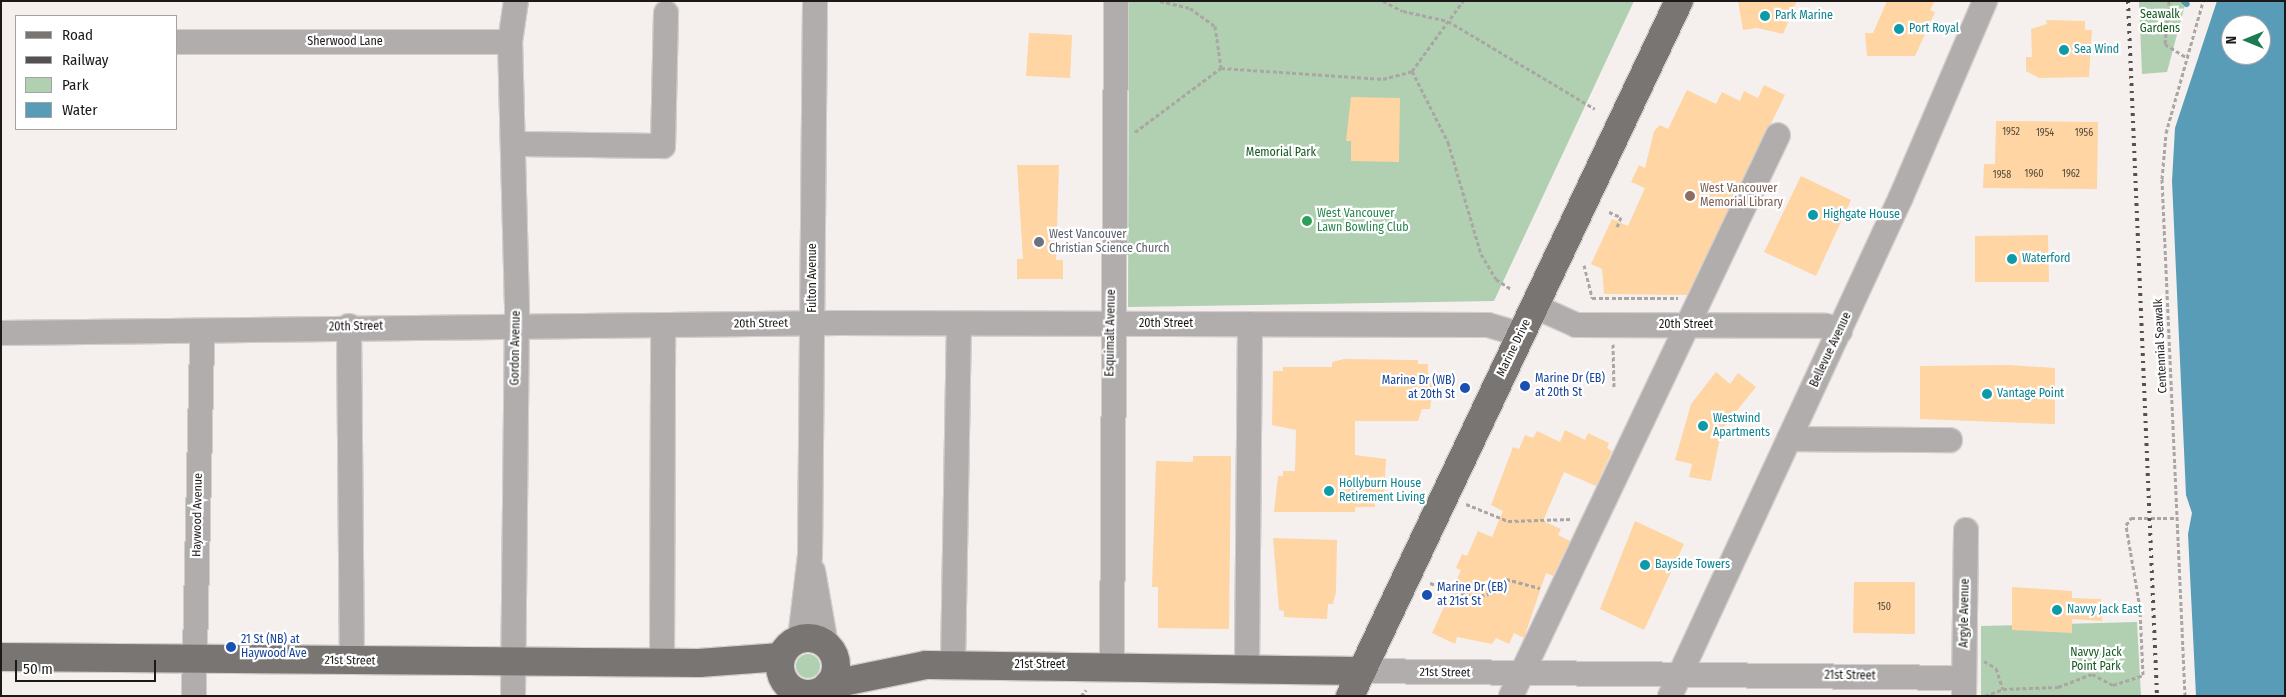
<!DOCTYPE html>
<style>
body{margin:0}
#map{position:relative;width:2286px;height:697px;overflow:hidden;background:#f5f0ee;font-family:"Fira Sans Condensed",sans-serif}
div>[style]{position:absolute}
.green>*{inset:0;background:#b0d0b1}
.round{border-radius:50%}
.water>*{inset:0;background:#599cb7}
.stream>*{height:5.5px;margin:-2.75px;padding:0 2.75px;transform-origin:2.75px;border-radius:2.75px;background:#599cb7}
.building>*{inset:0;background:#fed5a3}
.path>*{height:3px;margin-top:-1.5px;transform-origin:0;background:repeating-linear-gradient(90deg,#aaa6a4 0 4px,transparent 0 6.5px)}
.roads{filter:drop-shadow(1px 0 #d2cecc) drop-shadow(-1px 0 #d2cecc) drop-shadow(0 1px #d2cecc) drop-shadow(0 -1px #d2cecc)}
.minor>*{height:24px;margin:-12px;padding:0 12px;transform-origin:12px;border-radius:12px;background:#b0adac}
.major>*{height:28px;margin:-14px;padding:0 14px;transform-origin:14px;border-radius:14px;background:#797573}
.major>.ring{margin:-14px;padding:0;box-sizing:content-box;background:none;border:28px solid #797573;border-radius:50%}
.rail>*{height:4px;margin-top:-2px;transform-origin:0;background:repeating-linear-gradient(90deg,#545150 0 2.5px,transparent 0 7.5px)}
.dots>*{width:14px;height:14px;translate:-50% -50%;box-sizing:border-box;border:2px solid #fff;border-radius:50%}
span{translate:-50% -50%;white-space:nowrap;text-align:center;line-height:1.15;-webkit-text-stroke:4.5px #fff;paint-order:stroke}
.number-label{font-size:10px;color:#54493c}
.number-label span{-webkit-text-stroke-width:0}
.park-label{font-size:12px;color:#155821}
.culture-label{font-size:12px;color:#0d838f}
.left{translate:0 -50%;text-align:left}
.street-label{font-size:12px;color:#1c1a19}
.education-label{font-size:12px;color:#785e54}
.leisure-label{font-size:12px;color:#27864d}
.worship-label{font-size:12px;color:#5b616d}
.transit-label{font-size:12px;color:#164399}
.right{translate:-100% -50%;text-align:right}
.frame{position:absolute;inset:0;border:2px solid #1c1a19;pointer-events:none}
.legend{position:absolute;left:15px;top:15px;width:162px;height:115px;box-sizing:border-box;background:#fff;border:1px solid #a4a3a3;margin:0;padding:6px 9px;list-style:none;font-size:15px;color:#1c1a19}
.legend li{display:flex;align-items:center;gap:10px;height:25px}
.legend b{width:25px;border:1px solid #a4a3a3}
.north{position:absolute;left:2221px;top:15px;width:50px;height:50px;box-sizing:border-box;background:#fff;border:1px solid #a4a3a3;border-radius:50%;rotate:270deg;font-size:14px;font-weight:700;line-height:20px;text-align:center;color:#1c1a19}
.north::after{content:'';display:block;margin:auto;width:18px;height:22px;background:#1b7c54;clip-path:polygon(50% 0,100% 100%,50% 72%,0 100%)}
.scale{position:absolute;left:15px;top:660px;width:141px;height:22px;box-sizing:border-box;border:2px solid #1c1a19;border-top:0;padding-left:6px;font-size:15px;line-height:18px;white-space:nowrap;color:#1c1a19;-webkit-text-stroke:4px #fff;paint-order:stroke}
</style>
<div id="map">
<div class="green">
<i style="clip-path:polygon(1129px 1px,1634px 1px,1494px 301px,1128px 307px)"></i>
<i style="clip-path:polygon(2139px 1px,2186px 1px,2167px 72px,2142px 74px)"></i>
<i style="clip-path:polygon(2137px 622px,2141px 696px,1981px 696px,1981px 626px)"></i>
<i class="round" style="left:796px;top:654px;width:24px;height:24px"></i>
</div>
<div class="water">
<i style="clip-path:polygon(evenodd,2217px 1px,2285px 1px,2285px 696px,2196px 696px,2188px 534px,2192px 513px,2186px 495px,2172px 181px,2175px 128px,2217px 1px,2231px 25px,2261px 25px,2261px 55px,2231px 55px,2231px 25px)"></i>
</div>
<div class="stream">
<i style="left:2184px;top:1px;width:4px;rotate:45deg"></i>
</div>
<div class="building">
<i style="clip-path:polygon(1738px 1px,1797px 1px,1783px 34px,1757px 28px,1743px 30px)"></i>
<i style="clip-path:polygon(1887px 1px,1935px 1px,1930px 10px,1935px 12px,1915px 56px,1867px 56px,1865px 33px,1873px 33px)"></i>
<i style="clip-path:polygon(2046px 20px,2085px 21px,2085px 30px,2092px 30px,2089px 77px,2039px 78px,2026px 71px,2026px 57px,2032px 57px,2031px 29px,2047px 24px)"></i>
<i style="clip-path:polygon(1029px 33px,1072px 35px,1070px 78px,1026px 76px)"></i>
<i style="clip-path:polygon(1764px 85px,1785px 95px,1687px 295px,1604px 294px,1602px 269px,1591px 264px,1612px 219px,1628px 226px,1645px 188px,1631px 182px,1639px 165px,1645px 168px,1654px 131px,1660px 125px,1668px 129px,1687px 90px,1716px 104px,1722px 92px,1740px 101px,1744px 91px,1758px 98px)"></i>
<i style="clip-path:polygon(1351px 97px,1400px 98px,1399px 162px,1351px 161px,1351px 141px,1346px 141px)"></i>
<i style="clip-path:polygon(1996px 121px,2098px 122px,2097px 189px,1983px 188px,1984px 164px,1995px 164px)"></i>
<i style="clip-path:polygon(1017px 165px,1059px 165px,1056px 260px,1063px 260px,1063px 279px,1017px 279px,1017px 259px,1023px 259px)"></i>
<i style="clip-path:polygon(1801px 176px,1851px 200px,1816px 276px,1764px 252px)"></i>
<i style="clip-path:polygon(2048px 235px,2049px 282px,1975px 282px,1975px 236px)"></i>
<i style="clip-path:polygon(1344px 359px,1418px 360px,1418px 364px,1428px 364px,1428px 376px,1434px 376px,1430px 409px,1422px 409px,1418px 421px,1355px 421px,1355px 455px,1386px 459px,1384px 494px,1375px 494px,1375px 507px,1355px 507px,1355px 512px,1274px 512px,1278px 476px,1283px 476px,1283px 471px,1295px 471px,1296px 430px,1272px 425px,1273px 371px,1283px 371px,1283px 367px,1332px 367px,1332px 362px)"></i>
<i style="clip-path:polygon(2009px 365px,2055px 368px,2055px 424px,1920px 419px,1920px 366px)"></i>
<i style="clip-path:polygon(1716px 372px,1730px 384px,1738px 373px,1756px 387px,1722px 429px,1711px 481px,1689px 477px,1692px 464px,1675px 460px,1691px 404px)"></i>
<i style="clip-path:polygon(1565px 430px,1585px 440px,1588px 433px,1609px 443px,1607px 448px,1612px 451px,1596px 486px,1564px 472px,1543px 521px,1561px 529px,1558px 535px,1570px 541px,1553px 576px,1546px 573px,1524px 638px,1514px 633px,1509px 644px,1496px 638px,1492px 644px,1457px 637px,1455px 644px,1432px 633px,1461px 570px,1456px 568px,1462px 554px,1467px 556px,1478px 531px,1492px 537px,1503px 511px,1491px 505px,1513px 447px,1519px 449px,1525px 435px,1533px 438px,1537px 431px,1560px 442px)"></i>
<i style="clip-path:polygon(1193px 456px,1231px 456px,1229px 629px,1158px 628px,1158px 587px,1152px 587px,1156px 461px,1193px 462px)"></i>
<i style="clip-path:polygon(1635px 521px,1684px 544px,1644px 630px,1600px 609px)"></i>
<i style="clip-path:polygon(1273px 538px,1337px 540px,1336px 592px,1333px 604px,1328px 604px,1327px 619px,1284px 617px,1284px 611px,1279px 610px)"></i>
<i style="clip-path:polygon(1854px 582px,1915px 582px,1915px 634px,1853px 633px)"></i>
<i style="clip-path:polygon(2012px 587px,2072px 591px,2072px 598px,2101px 599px,2102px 621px,2072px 619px,2072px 633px,2012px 630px)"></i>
</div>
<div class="path">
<i style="left:1160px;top:1px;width:31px;rotate:13deg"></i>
<i style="left:1190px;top:8px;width:31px;rotate:36deg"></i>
<i style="left:1215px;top:26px;width:42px;rotate:81.9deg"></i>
<i style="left:1221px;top:68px;width:162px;rotate:3.9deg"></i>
<i style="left:1383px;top:79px;width:30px;rotate:-15deg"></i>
<i style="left:1412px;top:71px;width:87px;rotate:-53.9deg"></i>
<i style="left:1383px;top:1px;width:22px;rotate:27deg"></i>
<i style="left:1403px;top:11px;width:46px;rotate:12.5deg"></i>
<i style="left:1448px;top:21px;width:171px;rotate:30.9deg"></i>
<i style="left:2169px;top:1px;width:43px;rotate:95.3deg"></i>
<i style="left:2165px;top:44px;width:26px;rotate:32deg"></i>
<i style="left:1412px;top:71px;width:80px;rotate:63.1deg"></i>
<i style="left:1448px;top:142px;width:117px;rotate:73.6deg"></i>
<i style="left:1481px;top:254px;width:29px;rotate:59deg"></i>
<i style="left:1496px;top:279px;width:18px;rotate:34deg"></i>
<i style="left:1135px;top:132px;width:107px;rotate:-36.7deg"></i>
<i style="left:1609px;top:212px;width:13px;rotate:23deg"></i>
<i style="left:1621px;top:217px;width:11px;rotate:112deg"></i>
<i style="left:1584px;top:265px;width:34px;rotate:76deg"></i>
<i style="left:1592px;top:298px;width:86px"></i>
<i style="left:1613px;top:344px;width:43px;rotate:88.7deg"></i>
<i style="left:1466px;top:504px;width:45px;rotate:22deg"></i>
<i style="left:1508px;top:521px;width:64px;rotate:-1.8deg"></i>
<i style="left:1430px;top:583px;width:46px;rotate:17.7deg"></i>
<i style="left:1474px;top:597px;width:19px;rotate:-12deg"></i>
<i style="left:1493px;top:593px;width:19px;rotate:-47deg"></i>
<i style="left:1506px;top:579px;width:35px;rotate:15deg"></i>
<i style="left:1984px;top:661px;width:14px;rotate:30deg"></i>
<i style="left:1996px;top:668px;width:22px;rotate:72deg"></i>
<i style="left:1081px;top:696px;width:8px;rotate:-50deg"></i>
<i style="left:1985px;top:696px;width:19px;rotate:-21deg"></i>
<i style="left:2003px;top:689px;width:55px;rotate:-2.1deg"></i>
<i style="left:2058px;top:687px;width:36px;rotate:-21deg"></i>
<i style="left:2092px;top:674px;width:24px;rotate:28deg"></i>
<i style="left:2113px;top:685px;width:32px;rotate:-18deg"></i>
<i style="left:2143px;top:675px;width:67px;rotate:-92.6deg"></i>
<i style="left:2140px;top:608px;width:84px;rotate:-99.6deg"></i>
<i style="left:2126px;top:525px;width:9px;rotate:-54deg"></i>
<i style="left:2131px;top:518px;width:47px"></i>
<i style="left:2185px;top:696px;width:518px;rotate:-92.55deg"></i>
<i style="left:2162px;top:179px;width:46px;rotate:-85deg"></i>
<i style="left:2166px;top:133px;width:137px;rotate:-74.3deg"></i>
</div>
<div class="roads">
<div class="minor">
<i style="left:179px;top:42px;width:331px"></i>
<i style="left:515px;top:144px;width:148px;rotate:0.8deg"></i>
<i style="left:663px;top:146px;width:133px;rotate:-88.7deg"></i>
<i style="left:1534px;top:306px;width:46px;rotate:24.3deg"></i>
<i style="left:1576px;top:325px;width:250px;rotate:0.2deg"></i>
<i style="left:1826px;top:326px;width:15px;rotate:20deg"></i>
<i style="left:349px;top:326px;width:336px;rotate:89.5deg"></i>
<i style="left:1px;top:333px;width:837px;rotate:-0.68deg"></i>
<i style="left:838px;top:323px;width:650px;rotate:0.18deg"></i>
<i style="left:1488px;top:325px;width:33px;rotate:16deg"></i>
<i style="left:1789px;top:439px;width:161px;rotate:0.4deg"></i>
<i style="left:813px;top:571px;width:75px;rotate:80deg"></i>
<i style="left:800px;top:639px;width:85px;rotate:-83.2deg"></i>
<i style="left:810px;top:555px;width:554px;rotate:-89.48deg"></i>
<i style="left:662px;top:663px;width:338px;rotate:-89.8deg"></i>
<i style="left:953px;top:665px;width:341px;rotate:-89deg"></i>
<i style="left:1112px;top:665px;width:664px;rotate:-89.65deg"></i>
<i style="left:1247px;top:667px;width:343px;rotate:-89.5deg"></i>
<i style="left:1362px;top:671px;width:602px;rotate:0.67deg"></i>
<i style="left:796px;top:692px;width:4px;rotate:90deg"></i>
<i style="left:194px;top:696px;width:362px;rotate:-88.7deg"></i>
<i style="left:513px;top:696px;width:389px;rotate:-89.4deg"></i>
<i style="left:517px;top:307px;width:265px;rotate:-91.5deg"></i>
<i style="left:510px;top:42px;width:41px;rotate:-81.7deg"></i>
<i style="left:813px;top:696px;width:2px;rotate:-90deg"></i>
<i style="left:1511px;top:696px;width:621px;rotate:-64.55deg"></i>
<i style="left:1670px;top:696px;width:550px;rotate:-65.16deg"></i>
<i style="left:1901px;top:197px;width:213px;rotate:-66.8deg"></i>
<i style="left:1964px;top:696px;width:166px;rotate:-89.3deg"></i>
</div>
<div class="major">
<i class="ring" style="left:780px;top:638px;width:28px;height:28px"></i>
<i style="left:1px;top:657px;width:698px;rotate:0.49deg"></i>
<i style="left:699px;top:663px;width:82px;rotate:-4.2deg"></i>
<i style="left:828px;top:685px;width:100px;rotate:-11.5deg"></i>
<i style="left:926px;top:665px;width:436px;rotate:0.8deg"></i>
<i style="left:1350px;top:696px;width:769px;rotate:-64.67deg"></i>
</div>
</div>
<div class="rail">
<i style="left:2128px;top:1px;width:696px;rotate:87.61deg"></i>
</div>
<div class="dots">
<i style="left:1765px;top:16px;background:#0f9aa8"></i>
<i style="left:1899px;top:29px;background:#0f9aa8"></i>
<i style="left:2064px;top:50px;background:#0f9aa8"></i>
<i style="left:1690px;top:196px;background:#8d6e63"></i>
<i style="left:1813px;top:215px;background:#0f9aa8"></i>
<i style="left:1307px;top:221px;background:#2e9e5b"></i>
<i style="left:1039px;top:242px;background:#6b7280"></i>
<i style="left:2012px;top:259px;background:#0f9aa8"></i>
<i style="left:1525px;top:386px;background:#1a4fb4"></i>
<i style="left:1465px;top:388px;background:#1a4fb4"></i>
<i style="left:1987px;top:394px;background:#0f9aa8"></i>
<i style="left:1703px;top:426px;background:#0f9aa8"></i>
<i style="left:1329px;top:491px;background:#0f9aa8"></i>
<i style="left:1645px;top:565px;background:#0f9aa8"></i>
<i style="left:1427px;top:595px;background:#1a4fb4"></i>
<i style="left:2057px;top:610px;background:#0f9aa8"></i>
<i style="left:231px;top:647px;background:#1a4fb4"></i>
</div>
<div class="number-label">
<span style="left:2011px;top:133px">1952</span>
<span style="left:2045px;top:134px">1954</span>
<span style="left:2084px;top:134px">1956</span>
<span style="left:2034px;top:175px">1960</span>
<span style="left:2071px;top:175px">1962</span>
<span style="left:2002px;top:176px">1958</span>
<span style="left:1884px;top:608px">150</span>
</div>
<div class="park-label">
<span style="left:2160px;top:22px">Seawalk<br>Gardens</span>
<span style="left:1281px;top:153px">Memorial Park</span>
<span style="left:2096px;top:660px">Navvy Jack<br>Point Park</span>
</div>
<div class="culture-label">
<span class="left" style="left:1775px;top:16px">Park Marine</span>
<span class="left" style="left:1909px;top:29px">Port Royal</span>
<span class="left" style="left:2074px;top:50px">Sea Wind</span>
<span class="left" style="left:1823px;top:215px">Highgate House</span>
<span class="left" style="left:2022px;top:259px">Waterford</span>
<span class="left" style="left:1997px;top:394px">Vantage Point</span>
<span class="left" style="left:1713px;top:426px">Westwind<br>Apartments</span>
<span class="left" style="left:1339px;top:491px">Hollyburn House<br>Retirement Living</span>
<span class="left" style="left:1655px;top:565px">Bayside Towers</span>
<span class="left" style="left:2067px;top:610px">Navvy Jack East</span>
</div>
<div class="street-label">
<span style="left:345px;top:42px">Sherwood Lane</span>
<span style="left:813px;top:278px;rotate:-90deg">Fulton Avenue</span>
<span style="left:761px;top:324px;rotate:-1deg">20th Street</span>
<span style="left:1166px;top:324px">20th Street</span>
<span style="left:1686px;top:325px">20th Street</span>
<span style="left:356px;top:327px;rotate:-1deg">20th Street</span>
<span style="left:1111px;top:333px;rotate:-89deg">Esquimalt Avenue</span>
<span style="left:2161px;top:346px;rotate:-93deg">Centennial Seawalk</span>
<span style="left:516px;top:348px;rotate:-89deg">Gordon Avenue</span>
<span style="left:1514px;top:348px;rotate:-64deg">Marine Drive</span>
<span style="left:1831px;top:350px;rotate:-65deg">Bellevue Avenue</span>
<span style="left:198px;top:515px;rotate:-89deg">Haywood Avenue</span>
<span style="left:1965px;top:613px;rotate:-89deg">Argyle Avenue</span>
<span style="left:350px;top:661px;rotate:1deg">21st Street</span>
<span style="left:1040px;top:665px">21st Street</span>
<span style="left:1445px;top:673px;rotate:1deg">21st Street</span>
<span style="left:1850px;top:676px;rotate:1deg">21st Street</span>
</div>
<div class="education-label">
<span class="left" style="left:1700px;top:196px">West Vancouver<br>Memorial Library</span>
</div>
<div class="leisure-label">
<span class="left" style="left:1317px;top:221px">West Vancouver<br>Lawn Bowling Club</span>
</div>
<div class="worship-label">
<span class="left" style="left:1049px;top:242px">West Vancouver<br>Christian Science Church</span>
</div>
<div class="transit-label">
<span class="left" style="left:1535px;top:386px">Marine Dr (EB)<br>at 20th St</span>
<span class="right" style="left:1455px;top:388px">Marine Dr (WB)<br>at 20th St</span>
<span class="left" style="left:1437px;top:595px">Marine Dr (EB)<br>at 21st St</span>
<span class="left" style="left:241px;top:647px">21 St (NB) at<br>Haywood Ave</span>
</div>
<div class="frame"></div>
<ul class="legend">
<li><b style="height:6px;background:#797573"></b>Road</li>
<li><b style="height:6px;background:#545150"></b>Railway</li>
<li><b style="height:14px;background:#b0d0b1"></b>Park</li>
<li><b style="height:14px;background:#599cb7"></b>Water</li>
</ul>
<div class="north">N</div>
<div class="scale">50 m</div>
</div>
